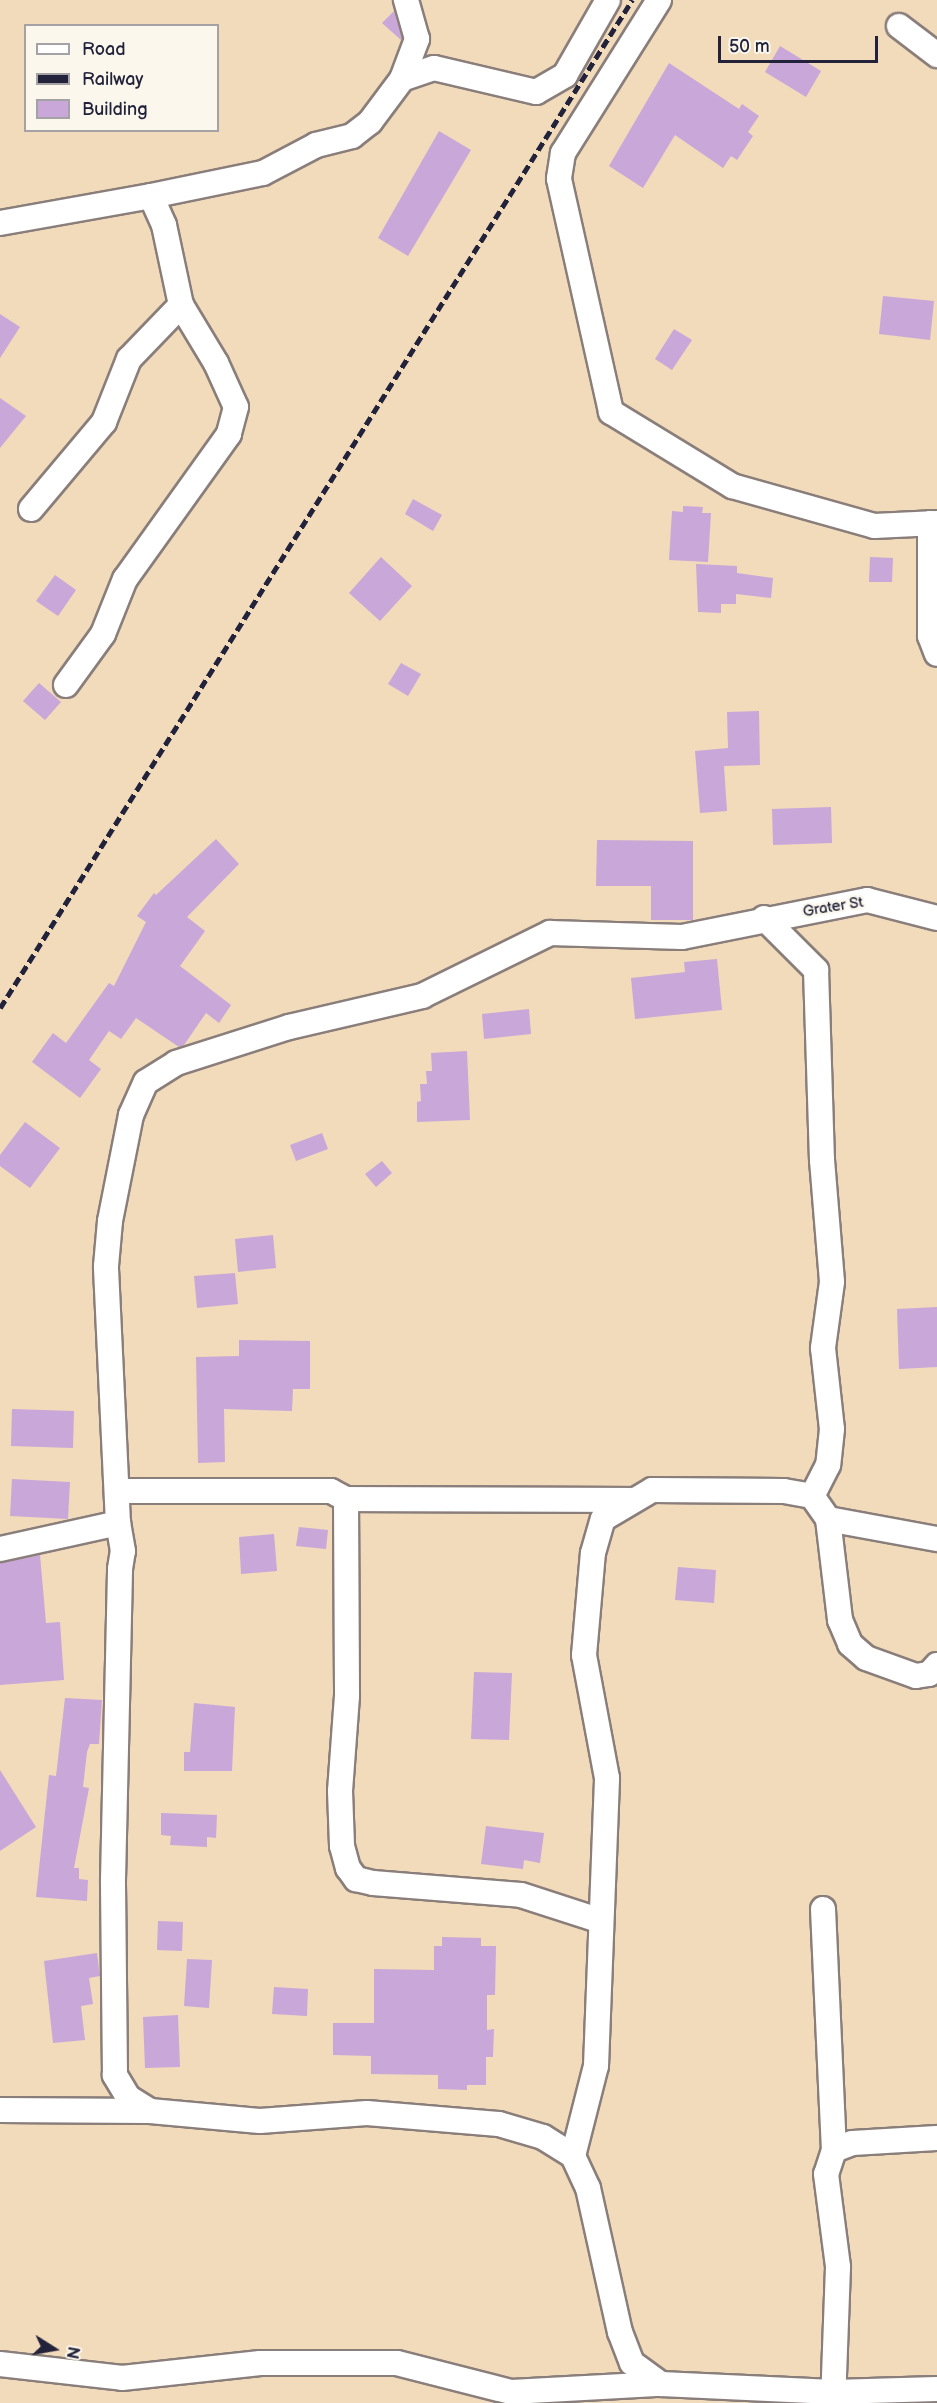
<!DOCTYPE html>
<style>
body{margin:0}
#map{position:relative;width:937px;height:2403px;overflow:hidden;background:#f1dbbb;font-family:"Balsamiq Sans",sans-serif}
div>[style]{position:absolute}
.building>*{inset:0;background:#c9a7d8}
.roads{filter:drop-shadow(2px 0 #8a7e7b) drop-shadow(-2px 0 #8a7e7b) drop-shadow(0 2px #8a7e7b) drop-shadow(0 -2px #8a7e7b)}
.minor>*{height:24px;margin:-12px;padding:0 12px;transform-origin:12px;border-radius:12px;background:#fff}
.rail>*{height:4.5px;margin-top:-2.25px;transform-origin:0;background:repeating-linear-gradient(90deg,#22223b 0 9px,transparent 0 13.5px)}
span{translate:-50% -50%;white-space:nowrap;text-align:center;line-height:1.15;-webkit-text-stroke:5px #fbf7ec;paint-order:stroke}
.street-label{font-size:15px;color:#22223b}
.legend{position:absolute;left:24px;top:24px;width:195px;height:108px;box-sizing:border-box;background:#fbf7ec;border:2px solid #a4a2a5;margin:0;padding:8px 10px;list-style:none;font-size:18px;color:#22223b}
.legend li{display:flex;align-items:center;gap:12px;height:30px}
.legend b{width:30px;border:2px solid #a4a2a5}
.north{position:absolute;left:24px;top:2319px;width:60px;height:60px;-webkit-text-stroke:4px #fbf7ec;paint-order:stroke;rotate:101deg;font-size:16px;font-weight:700;line-height:24px;text-align:center;color:#22223b}
.north::after{content:'';display:block;margin:auto;width:21px;height:27px;background:#22223b;clip-path:polygon(50% 0,100% 100%,50% 72%,0 100%)}
.scale{position:absolute;left:718px;top:36px;width:160px;height:27px;box-sizing:border-box;border:3px solid #22223b;border-top:0;padding-left:8px;font-size:18px;line-height:21px;white-space:nowrap;color:#22223b;-webkit-text-stroke:4px #fbf7ec;paint-order:stroke}
</style>
<div id="map">
<div class="building">
<i style="clip-path:polygon(394px 11px,402px 38px,401px 40px,382px 23px)"></i>
<i style="clip-path:polygon(780px 46px,821px 71px,806px 97px,765px 72px)"></i>
<i style="clip-path:polygon(669px 63px,739px 109px,742px 104px,759px 116px,748px 132px,753px 136px,737px 160px,731px 156px,723px 168px,675px 135px,643px 188px,609px 166px)"></i>
<i style="clip-path:polygon(439px 131px,471px 150px,408px 256px,378px 238px)"></i>
<i style="clip-path:polygon(883px 296px,934px 301px,930px 340px,879px 334px)"></i>
<i style="clip-path:polygon(0 314px,20px 327px,0 358px)"></i>
<i style="clip-path:polygon(674px 329px,692px 340px,672px 370px,655px 359px)"></i>
<i style="clip-path:polygon(0 398px,26px 416px,0 448px)"></i>
<i style="clip-path:polygon(413px 499px,442px 515px,433px 531px,405px 514px)"></i>
<i style="clip-path:polygon(683px 506px,703px 507px,702px 513px,711px 513px,708px 562px,669px 560px,672px 511px,683px 512px)"></i>
<i style="clip-path:polygon(381px 557px,412px 586px,380px 621px,349px 593px)"></i>
<i style="clip-path:polygon(870px 557px,893px 558px,892px 582px,869px 582px)"></i>
<i style="clip-path:polygon(696px 564px,737px 566px,737px 573px,773px 578px,771px 598px,736px 594px,736px 604px,721px 604px,721px 613px,698px 612px)"></i>
<i style="clip-path:polygon(55px 575px,76px 590px,58px 616px,36px 601px)"></i>
<i style="clip-path:polygon(401px 663px,421px 674px,408px 696px,388px 684px)"></i>
<i style="clip-path:polygon(39px 683px,61px 702px,45px 720px,23px 701px)"></i>
<i style="clip-path:polygon(759px 711px,760px 765px,724px 766px,727px 811px,700px 813px,695px 751px,728px 748px,727px 712px)"></i>
<i style="clip-path:polygon(831px 807px,832px 843px,773px 845px,772px 809px)"></i>
<i style="clip-path:polygon(216px 839px,239px 864px,187px 917px,205px 931px,180px 966px,231px 1005px,219px 1023px,206px 1013px,184px 1045px,179px 1047px,136px 1018px,121px 1039px,109px 1031px,89px 1060px,101px 1069px,80px 1098px,32px 1062px,53px 1033px,66px 1043px,109px 983px,114px 986px,146px 922px,137px 916px,154px 893px,156px 895px)"></i>
<i style="clip-path:polygon(597px 840px,693px 841px,693px 920px,651px 920px,651px 886px,596px 886px)"></i>
<i style="clip-path:polygon(717px 959px,722px 1010px,635px 1019px,631px 978px,685px 972px,684px 962px)"></i>
<i style="clip-path:polygon(529px 1009px,531px 1034px,484px 1039px,482px 1014px)"></i>
<i style="clip-path:polygon(467px 1051px,470px 1120px,417px 1122px,417px 1102px,421px 1101px,420px 1084px,427px 1084px,426px 1071px,432px 1071px,431px 1053px)"></i>
<i style="clip-path:polygon(25px 1122px,60px 1148px,30px 1188px,0 1166px,0 1155px)"></i>
<i style="clip-path:polygon(322px 1133px,328px 1149px,296px 1161px,290px 1145px)"></i>
<i style="clip-path:polygon(382px 1161px,392px 1173px,376px 1187px,365px 1174px)"></i>
<i style="clip-path:polygon(273px 1235px,276px 1268px,238px 1272px,235px 1239px)"></i>
<i style="clip-path:polygon(235px 1273px,238px 1304px,197px 1308px,194px 1276px)"></i>
<i style="clip-path:polygon(937px 1307px,937px 1367px,899px 1369px,897px 1309px)"></i>
<i style="clip-path:polygon(239px 1340px,310px 1341px,310px 1389px,293px 1389px,292px 1411px,224px 1409px,225px 1462px,198px 1463px,196px 1357px,239px 1356px)"></i>
<i style="clip-path:polygon(12px 1409px,74px 1411px,73px 1448px,11px 1446px)"></i>
<i style="clip-path:polygon(12px 1479px,70px 1482px,68px 1519px,10px 1516px)"></i>
<i style="clip-path:polygon(299px 1527px,328px 1530px,326px 1549px,296px 1546px)"></i>
<i style="clip-path:polygon(274px 1534px,277px 1571px,241px 1574px,239px 1537px)"></i>
<i style="clip-path:polygon(40px 1555px,46px 1623px,60px 1622px,64px 1680px,0 1685px,0 1563px)"></i>
<i style="clip-path:polygon(678px 1567px,716px 1570px,714px 1603px,675px 1600px)"></i>
<i style="clip-path:polygon(474px 1672px,512px 1673px,509px 1740px,471px 1739px)"></i>
<i style="clip-path:polygon(65px 1698px,102px 1700px,99px 1744px,90px 1744px,87px 1752px,83px 1787px,89px 1788px,74px 1868px,79px 1868px,79px 1879px,88px 1880px,87px 1901px,36px 1897px,49px 1775px,56px 1776px)"></i>
<i style="clip-path:polygon(194px 1703px,235px 1707px,232px 1771px,184px 1771px,184px 1752px,190px 1752px)"></i>
<i style="clip-path:polygon(0 1770px,36px 1827px,0 1851px)"></i>
<i style="clip-path:polygon(161px 1813px,217px 1815px,216px 1838px,207px 1837px,207px 1847px,170px 1845px,171px 1836px,161px 1835px)"></i>
<i style="clip-path:polygon(486px 1826px,544px 1833px,540px 1863px,524px 1860px,523px 1869px,481px 1864px)"></i>
<i style="clip-path:polygon(158px 1921px,183px 1922px,182px 1951px,157px 1950px)"></i>
<i style="clip-path:polygon(442px 1937px,481px 1938px,481px 1946px,496px 1946px,495px 1995px,487px 1995px,487px 2030px,494px 2029px,493px 2057px,486px 2057px,486px 2085px,467px 2085px,467px 2090px,438px 2089px,438px 2075px,371px 2074px,371px 2056px,333px 2055px,333px 2023px,374px 2023px,374px 1969px,434px 1970px,434px 1946px,442px 1946px)"></i>
<i style="clip-path:polygon(97px 1953px,100px 1976px,89px 1978px,93px 2004px,81px 2006px,85px 2040px,53px 2043px,44px 1961px)"></i>
<i style="clip-path:polygon(187px 1959px,212px 1960px,209px 2008px,184px 2006px)"></i>
<i style="clip-path:polygon(274px 1987px,308px 1989px,307px 2016px,272px 2014px)"></i>
<i style="clip-path:polygon(178px 2015px,180px 2067px,145px 2068px,143px 2017px)"></i>
</div>
<div class="roads">
<div class="minor">
<i style="left:659px;top:0;width:181px;rotate:122.1deg"></i>
<i style="left:563px;top:153px;width:26px;rotate:99deg"></i>
<i style="left:559px;top:179px;width:239px;rotate:77.4deg"></i>
<i style="left:611px;top:412px;width:142px;rotate:31.4deg"></i>
<i style="left:732px;top:486px;width:148px;rotate:15.7deg"></i>
<i style="left:874px;top:526px;width:63px;rotate:-2.7deg"></i>
<i style="left:899px;top:26px;width:48px;rotate:37.3deg"></i>
<i style="left:402px;top:79px;width:34px;rotate:-19deg"></i>
<i style="left:434px;top:68px;width:105px;rotate:13.2deg"></i>
<i style="left:536px;top:92px;width:34px;rotate:-30deg"></i>
<i style="left:565px;top:75px;width:86px;rotate:-60.2deg"></i>
<i style="left:151px;top:196px;width:114px;rotate:-11.6deg"></i>
<i style="left:263px;top:173px;width:60px;rotate:-27.8deg"></i>
<i style="left:316px;top:145px;width:37px;rotate:-14deg"></i>
<i style="left:352px;top:136px;width:23px;rotate:-38deg"></i>
<i style="left:370px;top:122px;width:54px;rotate:-53.3deg"></i>
<i style="left:402px;top:79px;width:43px;rotate:-69.4deg"></i>
<i style="left:417px;top:39px;width:41px;rotate:-105.8deg"></i>
<i style="left:0;top:223px;width:153px;rotate:-10.1deg"></i>
<i style="left:151px;top:196px;width:32px;rotate:66deg"></i>
<i style="left:164px;top:225px;width:82px;rotate:78deg"></i>
<i style="left:181px;top:305px;width:68px;rotate:58.9deg"></i>
<i style="left:216px;top:363px;width:48px;rotate:65.6deg"></i>
<i style="left:236px;top:407px;width:28px;rotate:105deg"></i>
<i style="left:229px;top:434px;width:178px;rotate:125.6deg"></i>
<i style="left:125px;top:579px;width:59px;rotate:111.8deg"></i>
<i style="left:103px;top:634px;width:63px;rotate:126deg"></i>
<i style="left:31px;top:509px;width:114px;rotate:-50deg"></i>
<i style="left:104px;top:422px;width:68px;rotate:-68.4deg"></i>
<i style="left:129px;top:359px;width:75px;rotate:-46.1deg"></i>
<i style="left:930px;top:523px;width:113px;rotate:90deg"></i>
<i style="left:930px;top:636px;width:19px;rotate:69deg"></i>
<i style="left:764px;top:918px;width:74px;rotate:45deg"></i>
<i style="left:816px;top:970px;width:190px;rotate:88.2deg"></i>
<i style="left:822px;top:1160px;width:122px;rotate:85.3deg"></i>
<i style="left:832px;top:1282px;width:67px;rotate:97.8deg"></i>
<i style="left:823px;top:1348px;width:81px;rotate:83.7deg"></i>
<i style="left:832px;top:1429px;width:36px;rotate:96deg"></i>
<i style="left:828px;top:1465px;width:35px;rotate:117deg"></i>
<i style="left:118px;top:1491px;width:213px"></i>
<i style="left:331px;top:1491px;width:17px;rotate:28deg"></i>
<i style="left:346px;top:1499px;width:197px;rotate:89.7deg"></i>
<i style="left:347px;top:1696px;width:95px;rotate:94.2deg"></i>
<i style="left:340px;top:1791px;width:55px;rotate:87.9deg"></i>
<i style="left:342px;top:1846px;width:23px;rotate:75deg"></i>
<i style="left:348px;top:1868px;width:14px;rotate:54deg"></i>
<i style="left:356px;top:1879px;width:17px;rotate:13deg"></i>
<i style="left:373px;top:1883px;width:148px;rotate:4.6deg"></i>
<i style="left:521px;top:1895px;width:84px;rotate:18deg"></i>
<i style="left:346px;top:1499px;width:284px;rotate:0.2deg"></i>
<i style="left:828px;top:1519px;width:111px;rotate:10.4deg"></i>
<i style="left:0;top:1549px;width:121px;rotate:-12.4deg"></i>
<i style="left:823px;top:1909px;width:241px;rotate:87.4deg"></i>
<i style="left:834px;top:2150px;width:25px;rotate:108deg"></i>
<i style="left:826px;top:2174px;width:94px;rotate:82.6deg"></i>
<i style="left:838px;top:2267px;width:136px;rotate:92.1deg"></i>
<i style="left:0;top:2110px;width:150px;rotate:0.4deg"></i>
<i style="left:150px;top:2111px;width:110px;rotate:5.2deg"></i>
<i style="left:260px;top:2121px;width:107px;rotate:-4.3deg"></i>
<i style="left:367px;top:2113px;width:132px;rotate:4.8deg"></i>
<i style="left:499px;top:2124px;width:46px;rotate:16.5deg"></i>
<i style="left:543px;top:2137px;width:36px;rotate:32deg"></i>
<i style="left:573px;top:2156px;width:35px;rotate:65deg"></i>
<i style="left:588px;top:2188px;width:148px;rotate:77.5deg"></i>
<i style="left:620px;top:2332px;width:33px;rotate:69deg"></i>
<i style="left:632px;top:2363px;width:36px;rotate:36deg"></i>
<i style="left:661px;top:2384px;width:172px;rotate:2.7deg"></i>
<i style="left:833px;top:2392px;width:104px;rotate:-1.7deg"></i>
<i style="left:150px;top:2111px;width:26px;rotate:-148deg"></i>
<i style="left:128px;top:2097px;width:26px;rotate:-121deg"></i>
<i style="left:115px;top:2075px;width:195px;rotate:-90.6deg"></i>
<i style="left:113px;top:1880px;width:311px;rotate:-88.7deg"></i>
<i style="left:120px;top:1569px;width:18px;rotate:-81deg"></i>
<i style="left:123px;top:1551px;width:28px;rotate:-100deg"></i>
<i style="left:118px;top:1523px;width:257px;rotate:-92.7deg"></i>
<i style="left:106px;top:1266px;width:45px;rotate:-84.9deg"></i>
<i style="left:110px;top:1221px;width:108px;rotate:-78.8deg"></i>
<i style="left:131px;top:1115px;width:36px;rotate:-66deg"></i>
<i style="left:146px;top:1082px;width:36px;rotate:-32deg"></i>
<i style="left:176px;top:1063px;width:119px;rotate:-17.7deg"></i>
<i style="left:289px;top:1027px;width:137px;rotate:-13.1deg"></i>
<i style="left:422px;top:996px;width:143px;rotate:-26.2deg"></i>
<i style="left:550px;top:933px;width:132px;rotate:1.7deg"></i>
<i style="left:682px;top:937px;width:189px;rotate:-11.3deg"></i>
<i style="left:867px;top:900px;width:72px;rotate:14.4deg"></i>
<i style="left:834px;top:2150px;width:19px;rotate:-21deg"></i>
<i style="left:852px;top:2143px;width:85px;rotate:-3.4deg"></i>
<i style="left:573px;top:2156px;width:93px;rotate:-75.7deg"></i>
<i style="left:596px;top:2066px;width:288px;rotate:-87.8deg"></i>
<i style="left:607px;top:1778px;width:125px;rotate:-100.6deg"></i>
<i style="left:584px;top:1655px;width:102px;rotate:-85deg"></i>
<i style="left:593px;top:1553px;width:35px;rotate:-74deg"></i>
<i style="left:603px;top:1519px;width:57px;rotate:-30.6deg"></i>
<i style="left:652px;top:1490px;width:132px;rotate:0.4deg"></i>
<i style="left:784px;top:1491px;width:28px;rotate:10deg"></i>
<i style="left:812px;top:1496px;width:28px;rotate:55deg"></i>
<i style="left:828px;top:1519px;width:102px;rotate:83.2deg"></i>
<i style="left:840px;top:1620px;width:26px;rotate:67deg"></i>
<i style="left:850px;top:1644px;width:21px;rotate:41deg"></i>
<i style="left:866px;top:1658px;width:53px;rotate:19.8deg"></i>
<i style="left:916px;top:1676px;width:13px;rotate:-9deg"></i>
<i style="left:929px;top:1674px;width:12px;rotate:-48deg"></i>
<i style="left:0;top:2364px;width:123px;rotate:6.5deg"></i>
<i style="left:122px;top:2378px;width:139px;rotate:-6.2deg"></i>
<i style="left:260px;top:2363px;width:137px"></i>
<i style="left:397px;top:2363px;width:118px;rotate:14.3deg"></i>
<i style="left:511px;top:2392px;width:150px;rotate:-3.1deg"></i>
</div>
</div>
<div class="rail">
<i style="left:0;top:1008px;width:1190px;rotate:-57.91deg"></i>
</div>
<div class="street-label">
<span style="left:833px;top:907px;rotate:-9deg">Grater St</span>
</div>
<ul class="legend">
<li><b style="height:8px;background:#fff"></b>Road</li>
<li><b style="height:8px;background:#22223b"></b>Railway</li>
<li><b style="height:16px;background:#c9a7d8"></b>Building</li>
</ul>
<div class="north">N</div>
<div class="scale">50 m</div>
</div>
